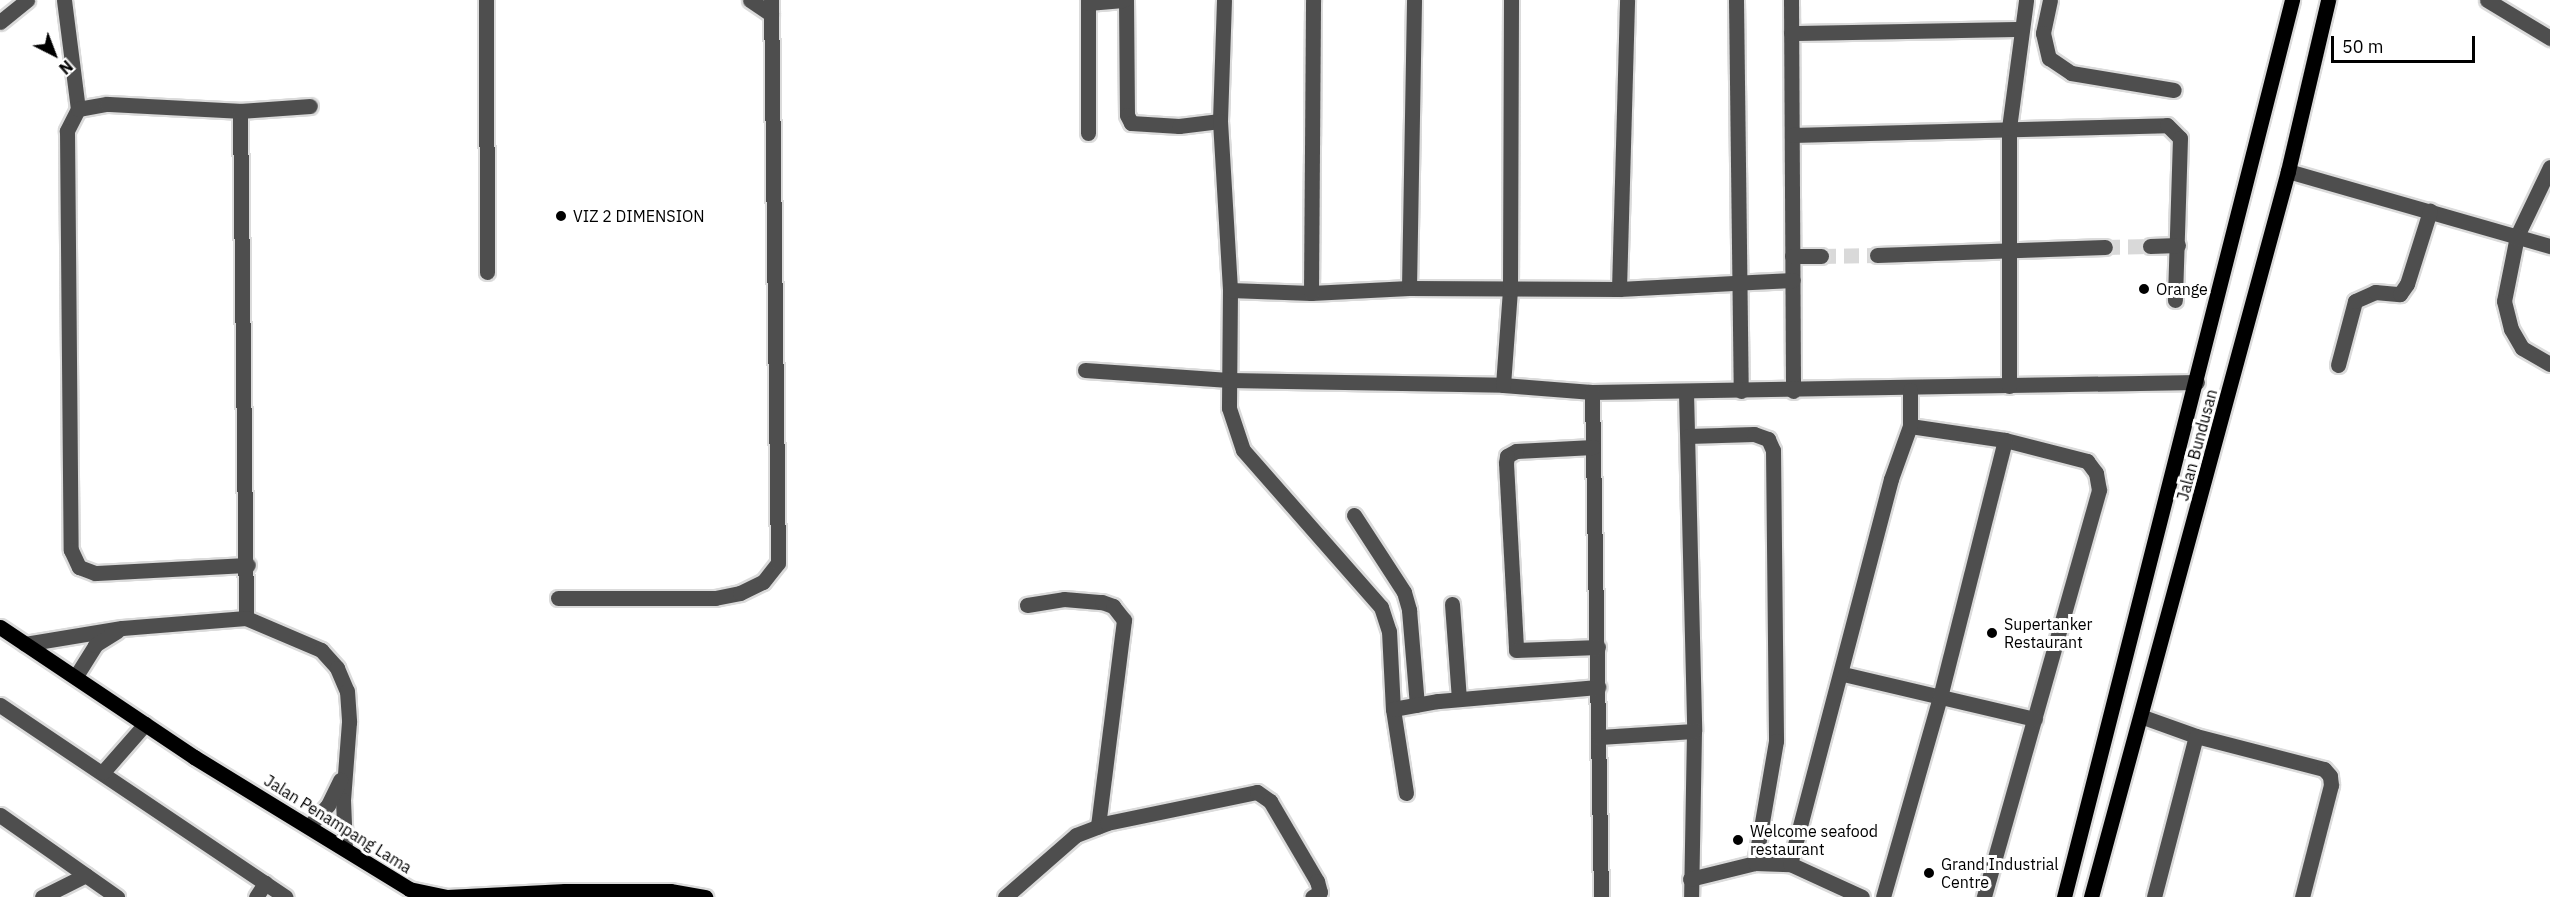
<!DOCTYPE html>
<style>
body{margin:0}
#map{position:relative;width:2550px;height:897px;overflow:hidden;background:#fff;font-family:"IBM Plex Sans",sans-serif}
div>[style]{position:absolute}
.minor-tunnel>*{height:15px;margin-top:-7.5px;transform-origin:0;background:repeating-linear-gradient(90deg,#d9d9d9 0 15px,transparent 0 23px)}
.roads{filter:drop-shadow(2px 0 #dbdbdb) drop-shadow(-2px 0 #dbdbdb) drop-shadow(0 2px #dbdbdb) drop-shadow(0 -2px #dbdbdb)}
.minor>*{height:15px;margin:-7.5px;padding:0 7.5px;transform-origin:7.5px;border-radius:7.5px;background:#4e4e4e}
.major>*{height:15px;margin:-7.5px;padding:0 7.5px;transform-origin:7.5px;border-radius:7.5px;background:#000}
.dots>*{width:16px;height:16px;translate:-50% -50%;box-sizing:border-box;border:3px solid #fff;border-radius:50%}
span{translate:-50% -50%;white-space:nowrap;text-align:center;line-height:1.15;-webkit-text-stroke:6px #fff;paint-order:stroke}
.poi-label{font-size:16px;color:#000}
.left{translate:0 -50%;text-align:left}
.street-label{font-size:16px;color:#000}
.north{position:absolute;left:24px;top:24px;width:60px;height:60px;-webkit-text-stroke:4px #fff;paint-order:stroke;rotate:138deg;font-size:16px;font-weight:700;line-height:24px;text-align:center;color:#000}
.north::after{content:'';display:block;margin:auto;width:21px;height:27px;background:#000;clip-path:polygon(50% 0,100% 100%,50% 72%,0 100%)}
.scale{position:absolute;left:2331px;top:36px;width:144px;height:27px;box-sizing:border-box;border:3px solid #000;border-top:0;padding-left:8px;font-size:18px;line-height:21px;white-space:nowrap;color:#000;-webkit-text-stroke:4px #fff;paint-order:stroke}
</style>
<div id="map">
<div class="minor-tunnel">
<i style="left:2105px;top:247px;width:45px;rotate:-1.3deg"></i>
<i style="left:1821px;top:256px;width:56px;rotate:-1deg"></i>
</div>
<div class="roads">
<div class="minor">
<i style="left:64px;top:0;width:110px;rotate:82.7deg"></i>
<i style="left:78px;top:109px;width:25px;rotate:117deg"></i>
<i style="left:67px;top:131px;width:419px;rotate:89.5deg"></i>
<i style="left:71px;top:550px;width:19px;rotate:65deg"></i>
<i style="left:79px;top:567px;width:17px;rotate:21deg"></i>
<i style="left:95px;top:573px;width:153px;rotate:-3deg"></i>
<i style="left:486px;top:0;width:272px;rotate:89.8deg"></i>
<i style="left:750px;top:0;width:25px;rotate:34deg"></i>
<i style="left:1088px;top:0;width:133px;rotate:90deg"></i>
<i style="left:1126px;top:0;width:115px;rotate:89.5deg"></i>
<i style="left:1127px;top:115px;width:9px;rotate:63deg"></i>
<i style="left:1131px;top:123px;width:48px;rotate:3.6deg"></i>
<i style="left:1179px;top:126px;width:41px;rotate:-7deg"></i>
<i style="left:1224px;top:0;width:121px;rotate:91.9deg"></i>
<i style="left:1220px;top:121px;width:169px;rotate:86.6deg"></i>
<i style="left:1230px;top:290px;width:118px;rotate:90.5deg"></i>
<i style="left:1229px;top:408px;width:44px;rotate:71.6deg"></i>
<i style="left:1243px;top:450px;width:209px;rotate:48.7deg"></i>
<i style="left:1381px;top:607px;width:25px;rotate:72deg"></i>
<i style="left:1389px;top:631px;width:78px;rotate:87.1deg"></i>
<i style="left:1393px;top:709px;width:85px;rotate:81.2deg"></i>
<i style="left:1736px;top:0;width:391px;rotate:89.3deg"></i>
<i style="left:1791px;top:0;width:391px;rotate:89.7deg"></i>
<i style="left:2050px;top:0;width:34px;rotate:102deg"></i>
<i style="left:2043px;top:33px;width:26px;rotate:77deg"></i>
<i style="left:2049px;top:58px;width:27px;rotate:34deg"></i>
<i style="left:2071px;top:73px;width:104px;rotate:9.4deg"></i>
<i style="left:2487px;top:0;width:74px;rotate:31.1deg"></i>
<i style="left:1088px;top:3px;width:35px;rotate:-5deg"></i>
<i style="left:0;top:22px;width:35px;rotate:-39deg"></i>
<i style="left:1791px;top:33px;width:231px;rotate:-1deg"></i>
<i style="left:78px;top:109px;width:29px;rotate:-10deg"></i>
<i style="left:107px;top:104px;width:133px;rotate:3deg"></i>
<i style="left:240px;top:111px;width:507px;rotate:89.32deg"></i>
<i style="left:240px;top:111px;width:70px;rotate:-4.1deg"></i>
<i style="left:1792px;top:135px;width:375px;rotate:-1.5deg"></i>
<i style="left:2167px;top:125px;width:18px;rotate:45deg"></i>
<i style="left:2180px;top:138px;width:162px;rotate:91.8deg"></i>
<i style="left:2550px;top:167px;width:76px;rotate:115.6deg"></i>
<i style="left:2517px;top:236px;width:66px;rotate:101.3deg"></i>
<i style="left:2504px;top:301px;width:29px;rotate:76deg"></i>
<i style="left:2511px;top:329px;width:22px;rotate:60deg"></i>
<i style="left:2522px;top:348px;width:32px;rotate:30deg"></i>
<i style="left:2288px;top:171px;width:273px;rotate:16deg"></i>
<i style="left:2150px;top:246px;width:28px;rotate:-2deg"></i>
<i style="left:1877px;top:255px;width:228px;rotate:-2deg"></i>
<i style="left:1792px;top:256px;width:29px"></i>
<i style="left:1409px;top:288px;width:288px;rotate:-89deg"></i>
<i style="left:1619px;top:289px;width:289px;rotate:-88.4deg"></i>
<i style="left:1230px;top:290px;width:81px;rotate:2.1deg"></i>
<i style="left:1311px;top:293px;width:98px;rotate:-2.9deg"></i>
<i style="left:1409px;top:288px;width:210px;rotate:0.3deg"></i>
<i style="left:1619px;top:289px;width:174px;rotate:-3deg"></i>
<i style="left:1311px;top:293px;width:293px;rotate:-89.6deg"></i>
<i style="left:2338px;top:365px;width:66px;rotate:-75.1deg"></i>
<i style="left:2355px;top:301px;width:22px;rotate:-24deg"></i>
<i style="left:2375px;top:292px;width:25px;rotate:5deg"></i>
<i style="left:2400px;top:294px;width:12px;rotate:-55deg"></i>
<i style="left:2407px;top:284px;width:77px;rotate:-72.5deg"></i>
<i style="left:1085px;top:370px;width:144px;rotate:4deg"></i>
<i style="left:1229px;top:380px;width:274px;rotate:1deg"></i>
<i style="left:1503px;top:385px;width:89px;rotate:4.5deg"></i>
<i style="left:1592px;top:392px;width:605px;rotate:-0.95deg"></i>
<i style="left:1503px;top:385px;width:96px;rotate:-85.8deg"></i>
<i style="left:1510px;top:289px;width:289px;rotate:-89.8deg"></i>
<i style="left:2009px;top:386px;width:258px;rotate:-90deg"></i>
<i style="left:2009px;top:128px;width:129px;rotate:-82.4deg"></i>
<i style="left:1592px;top:392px;width:505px;rotate:88.98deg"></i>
<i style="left:1686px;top:392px;width:339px;rotate:88.6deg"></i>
<i style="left:1694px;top:731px;width:166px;rotate:91deg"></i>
<i style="left:1910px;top:426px;width:96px;rotate:8.4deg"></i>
<i style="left:2005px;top:440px;width:85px;rotate:14.4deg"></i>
<i style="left:2087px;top:461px;width:15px;rotate:53deg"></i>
<i style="left:2096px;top:473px;width:17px;rotate:80deg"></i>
<i style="left:2099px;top:490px;width:423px;rotate:105.8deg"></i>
<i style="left:1688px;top:436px;width:66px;rotate:-1.7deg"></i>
<i style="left:1754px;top:434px;width:15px;rotate:20deg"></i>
<i style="left:1768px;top:439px;width:12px;rotate:66deg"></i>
<i style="left:1773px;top:450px;width:291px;rotate:89.4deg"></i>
<i style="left:1776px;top:741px;width:124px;rotate:99.8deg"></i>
<i style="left:1593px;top:447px;width:77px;rotate:177deg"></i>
<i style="left:1516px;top:451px;width:10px;rotate:151deg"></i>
<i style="left:1507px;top:456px;width:7px;rotate:98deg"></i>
<i style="left:1506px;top:463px;width:187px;rotate:86.9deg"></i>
<i style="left:1516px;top:650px;width:82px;rotate:-2.1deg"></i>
<i style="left:1354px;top:515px;width:92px;rotate:57deg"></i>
<i style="left:1404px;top:592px;width:19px;rotate:74deg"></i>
<i style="left:1409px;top:610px;width:95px;rotate:85.2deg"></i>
<i style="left:558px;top:598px;width:157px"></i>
<i style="left:715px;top:598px;width:25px;rotate:-11deg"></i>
<i style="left:740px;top:593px;width:25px;rotate:-26deg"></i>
<i style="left:763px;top:582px;width:24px;rotate:-52deg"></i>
<i style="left:778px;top:563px;width:563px;rotate:-90.71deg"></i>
<i style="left:1452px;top:604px;width:95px;rotate:85.8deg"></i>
<i style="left:1027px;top:605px;width:37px;rotate:-9deg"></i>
<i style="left:1064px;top:599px;width:38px;rotate:5deg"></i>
<i style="left:1102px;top:602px;width:12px;rotate:20deg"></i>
<i style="left:1113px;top:606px;width:18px;rotate:52deg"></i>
<i style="left:1124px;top:620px;width:208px;rotate:97.2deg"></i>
<i style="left:25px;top:644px;width:98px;rotate:-9.4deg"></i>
<i style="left:122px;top:628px;width:124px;rotate:-4.6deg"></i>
<i style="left:246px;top:618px;width:82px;rotate:23.1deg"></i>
<i style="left:321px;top:650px;width:24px;rotate:48deg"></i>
<i style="left:337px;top:668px;width:25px;rotate:67deg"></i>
<i style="left:347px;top:691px;width:31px;rotate:86deg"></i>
<i style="left:349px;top:722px;width:78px;rotate:94.4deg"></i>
<i style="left:343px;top:800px;width:48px;rotate:87.6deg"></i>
<i style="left:1843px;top:674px;width:197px;rotate:13.2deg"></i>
<i style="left:76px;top:676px;width:36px;rotate:-58deg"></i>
<i style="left:95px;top:645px;width:26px;rotate:-32deg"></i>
<i style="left:0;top:705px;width:344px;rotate:33.9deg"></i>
<i style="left:1393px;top:709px;width:46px;rotate:-10.1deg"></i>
<i style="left:1438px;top:701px;width:161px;rotate:-5deg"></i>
<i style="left:2143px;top:717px;width:56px;rotate:19.7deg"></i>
<i style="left:2196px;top:736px;width:132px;rotate:14.5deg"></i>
<i style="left:2324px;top:769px;width:9px;rotate:49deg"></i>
<i style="left:2330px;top:776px;width:9px;rotate:84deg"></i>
<i style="left:2331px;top:785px;width:116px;rotate:104.5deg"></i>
<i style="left:1599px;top:737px;width:95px;rotate:-3.6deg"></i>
<i style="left:103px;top:772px;width:64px;rotate:-48.8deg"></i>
<i style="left:0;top:815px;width:143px;rotate:35deg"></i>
<i style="left:310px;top:825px;width:27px;rotate:-48deg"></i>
<i style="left:328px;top:805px;width:28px;rotate:-64deg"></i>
<i style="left:1790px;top:864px;width:398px;rotate:-75.3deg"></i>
<i style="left:1891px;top:479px;width:56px;rotate:-70.3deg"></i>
<i style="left:1910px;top:426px;width:36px;rotate:-90deg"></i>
<i style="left:1690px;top:879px;width:67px;rotate:-13.8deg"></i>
<i style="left:1755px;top:863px;width:35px;rotate:2deg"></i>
<i style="left:1790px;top:864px;width:79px;rotate:24.6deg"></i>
<i style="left:42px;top:897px;width:49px;rotate:-26.6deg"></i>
<i style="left:256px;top:897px;width:17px;rotate:-57deg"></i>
<i style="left:1005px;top:897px;width:94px;rotate:-41.1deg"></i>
<i style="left:1076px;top:835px;width:33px;rotate:-21deg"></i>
<i style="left:1107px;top:823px;width:153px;rotate:-11.7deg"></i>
<i style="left:1257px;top:792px;width:16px;rotate:35deg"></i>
<i style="left:1270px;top:801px;width:93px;rotate:59.6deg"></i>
<i style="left:1317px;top:881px;width:11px;rotate:75deg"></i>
<i style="left:1320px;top:892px;width:9px;rotate:148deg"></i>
<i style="left:1883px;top:897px;width:208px;rotate:-74.1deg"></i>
<i style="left:1940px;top:697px;width:265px;rotate:-75.8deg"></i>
<i style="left:2154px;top:897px;width:166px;rotate:-75.4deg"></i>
</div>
<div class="major">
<i style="left:0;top:627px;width:234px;rotate:33.8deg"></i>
<i style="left:194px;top:757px;width:252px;rotate:31.5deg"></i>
<i style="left:409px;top:889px;width:39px;rotate:12deg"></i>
<i style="left:447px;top:897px;width:118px;rotate:-2.9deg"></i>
<i style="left:565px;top:891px;width:105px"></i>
<i style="left:670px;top:891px;width:36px;rotate:10deg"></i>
<i style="left:2064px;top:897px;width:926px;rotate:-75.74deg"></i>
<i style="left:2091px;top:897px;width:752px;rotate:-74.82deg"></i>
<i style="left:2288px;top:171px;width:176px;rotate:-76.8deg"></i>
</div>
</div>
<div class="dots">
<i style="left:561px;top:216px;background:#000"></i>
<i style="left:2144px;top:289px;background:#000"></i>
<i style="left:1992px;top:633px;background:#000"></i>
<i style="left:1738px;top:840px;background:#000"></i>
<i style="left:1929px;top:873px;background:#000"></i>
</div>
<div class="poi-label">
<span class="left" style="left:573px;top:216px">VIZ 2 DIMENSION</span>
<span class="left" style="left:2156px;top:289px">Orange</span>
<span class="left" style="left:2004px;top:633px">Supertanker<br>Restaurant</span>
<span class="left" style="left:1750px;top:840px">Welcome seafood<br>restaurant</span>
<span class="left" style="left:1941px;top:873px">Grand Industrial<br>Centre</span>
</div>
<div class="street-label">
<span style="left:2197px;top:445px;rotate:-75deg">Jalan Bundusan</span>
<span style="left:338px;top:824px;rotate:32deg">Jalan Penampang Lama</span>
</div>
<div class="north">N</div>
<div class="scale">50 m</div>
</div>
